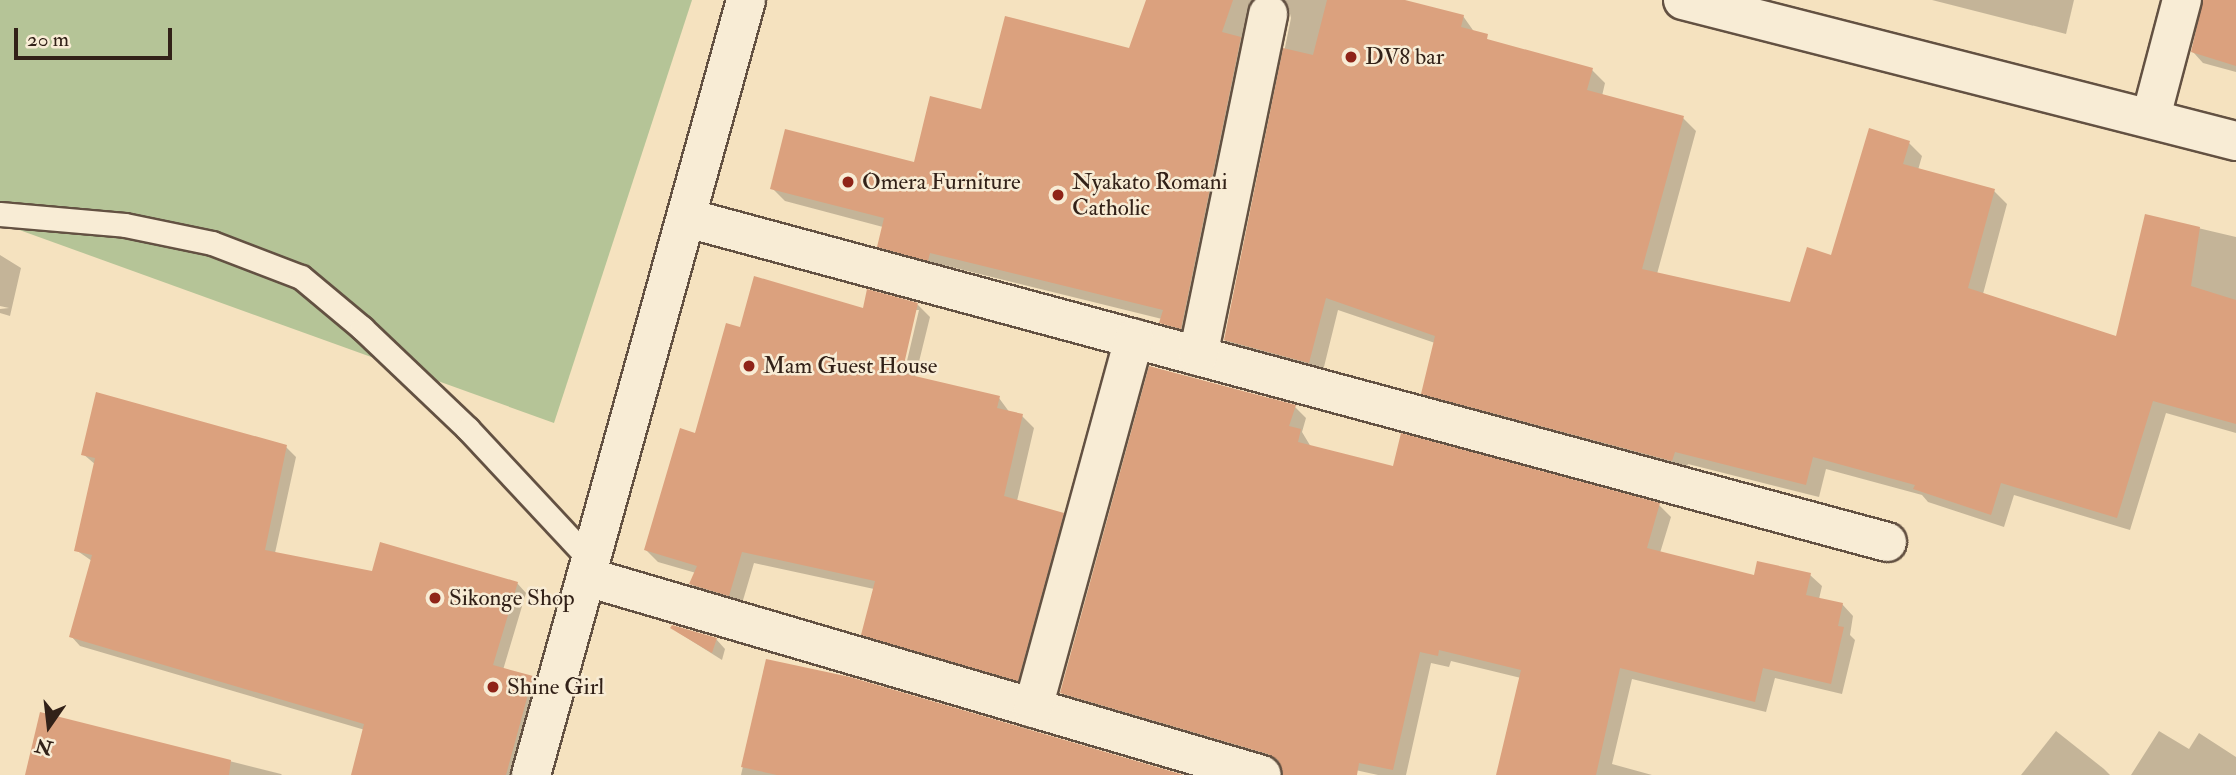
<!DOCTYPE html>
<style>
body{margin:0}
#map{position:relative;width:2236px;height:775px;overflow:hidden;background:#f5e2bf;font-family:"IM FELL Double Pica",serif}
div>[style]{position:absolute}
.green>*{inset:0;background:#b5c497}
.shadow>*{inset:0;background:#0003}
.building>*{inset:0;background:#dba17e}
.roads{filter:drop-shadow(2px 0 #635142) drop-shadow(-2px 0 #635142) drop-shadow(0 2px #635142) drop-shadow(0 -2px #635142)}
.service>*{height:23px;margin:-11.5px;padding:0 11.5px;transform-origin:11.5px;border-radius:11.5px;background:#f8ecd5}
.minor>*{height:38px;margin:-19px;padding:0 19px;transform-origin:19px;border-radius:19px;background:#f8ecd5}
.tertiary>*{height:38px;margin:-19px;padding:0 19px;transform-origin:19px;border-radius:19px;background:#f8ecd5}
.dots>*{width:19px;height:19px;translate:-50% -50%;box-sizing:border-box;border:4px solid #f8ecd5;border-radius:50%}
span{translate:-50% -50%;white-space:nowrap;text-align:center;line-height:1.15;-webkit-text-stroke:5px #f8ecd5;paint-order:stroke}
.poi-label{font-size:23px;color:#322118}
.left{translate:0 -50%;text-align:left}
.north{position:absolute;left:14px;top:691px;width:70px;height:70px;-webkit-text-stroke:5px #f8ecd5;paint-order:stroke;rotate:194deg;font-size:19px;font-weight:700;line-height:28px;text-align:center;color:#322118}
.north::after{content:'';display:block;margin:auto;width:24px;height:32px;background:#322118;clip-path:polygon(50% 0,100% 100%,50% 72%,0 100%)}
.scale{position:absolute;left:14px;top:28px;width:158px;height:32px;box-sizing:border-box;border:4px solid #322118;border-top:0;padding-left:9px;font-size:21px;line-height:24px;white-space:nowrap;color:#322118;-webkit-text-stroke:5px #f8ecd5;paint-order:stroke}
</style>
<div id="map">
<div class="green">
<i style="clip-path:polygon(0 0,692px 0,554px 423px,0 223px)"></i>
</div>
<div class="shadow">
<i style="clip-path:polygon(1147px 0,1394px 0,1463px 16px,1475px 33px,1494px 43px,1592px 70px,1605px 83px,1602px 96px,1683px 118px,1696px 131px,1657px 274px,1791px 304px,1833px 257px,1909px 143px,1922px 156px,1918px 170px,1994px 191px,2007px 204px,1983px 294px,2117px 339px,2147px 216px,2236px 237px,2236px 433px,2166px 413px,2130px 530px,2014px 495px,2004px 527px,1928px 502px,1922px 495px,1826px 469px,1819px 497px,1688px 464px,1685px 473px,1436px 406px,1423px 393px,1435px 343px,1338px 310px,1322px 375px,1239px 353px,1225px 340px,1291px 18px,1288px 5px,1274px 6px,1194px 341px,1174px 335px,1162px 319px,943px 265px,941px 272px,892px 259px,879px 246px,883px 227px,785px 201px,772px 188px,915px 164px,982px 111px,1131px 50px)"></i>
<i style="clip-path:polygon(1932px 0,2074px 0,2066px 34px)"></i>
<i style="clip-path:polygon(2204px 0,2236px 0,2236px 72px,2203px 63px,2193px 52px)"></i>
<i style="clip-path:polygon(0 255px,21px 268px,10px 316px,0 313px,0 309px,9px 308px,0 306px)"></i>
<i style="clip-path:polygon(evenodd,918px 305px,930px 317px,915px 378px,999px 398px,1010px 413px,1022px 416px,1034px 428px,1017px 501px,1063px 514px,1075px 526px,1030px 691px,875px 646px,863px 634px,874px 589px,754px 563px,741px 607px,703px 596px,691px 584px,696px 573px,658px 562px,646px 550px,741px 329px,918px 305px,915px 310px,919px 310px,902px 382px,898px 381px,915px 310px)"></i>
<i style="clip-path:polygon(1295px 407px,1306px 418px,1302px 432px,1311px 447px,1395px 469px,1659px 505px,1671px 517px,1660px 553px,1755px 577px,1810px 575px,1822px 586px,1819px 599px,1842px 604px,1853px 616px,1850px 635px,1855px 640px,1842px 694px,1775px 678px,1766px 712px,1632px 679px,1612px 764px,1652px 775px,1498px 775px,1521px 678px,1451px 661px,1449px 667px,1431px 663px,1406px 775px,1378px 775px,1296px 757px,1282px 765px,1073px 704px,1062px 692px)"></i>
<i style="clip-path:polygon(286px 447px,296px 457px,275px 553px,373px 573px,517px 583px,526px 593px,503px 670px,532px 678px,542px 687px,518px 775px,352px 775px,365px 730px,80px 646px,71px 636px,92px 561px,76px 550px,96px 465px,83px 454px)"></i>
<i style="clip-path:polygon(676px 631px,716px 639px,725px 649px,722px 660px)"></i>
<i style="clip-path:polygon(767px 661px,1177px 775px,741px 775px)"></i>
<i style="clip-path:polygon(42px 714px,281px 774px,282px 775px,26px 775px)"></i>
<i style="clip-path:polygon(2056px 731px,2104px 769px,2110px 775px,2021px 775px)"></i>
<i style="clip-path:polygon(2159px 731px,2189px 749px,2199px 733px,2236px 757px,2236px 775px,2131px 775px)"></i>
</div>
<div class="building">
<i style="clip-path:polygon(1146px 0,1233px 0,1222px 32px,1241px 37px,1181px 329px,1159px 323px,1163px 310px,930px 253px,928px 261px,877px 247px,884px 218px,770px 189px,785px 129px,914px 162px,930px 96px,981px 109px,1005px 16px,1129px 48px)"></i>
<i style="clip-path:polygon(1327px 0,1405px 0,1464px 15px,1461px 27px,1488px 34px,1487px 39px,1593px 68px,1587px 90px,1684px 116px,1642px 269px,1790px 302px,1807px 247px,1831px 255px,1869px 128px,1910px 141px,1903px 164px,1995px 189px,1968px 288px,2116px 336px,2145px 214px,2200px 227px,2191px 286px,2236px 300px,2236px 424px,2153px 401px,2117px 518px,2001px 483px,1991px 515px,1913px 489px,1915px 485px,1813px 457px,1806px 485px,1675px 452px,1672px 461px,1421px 394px,1435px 336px,1326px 298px,1309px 363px,1224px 340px,1283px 48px,1313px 55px)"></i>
<i style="clip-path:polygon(2203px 0,2236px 0,2236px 66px,2191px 52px)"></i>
<i style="clip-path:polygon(754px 276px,863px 308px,867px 289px,918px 303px,902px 373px,1000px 396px,997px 408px,1023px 414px,1004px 496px,1064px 513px,1018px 681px,861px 635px,875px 581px,742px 552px,729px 596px,689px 584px,697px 566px,644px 550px,680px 428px,695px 433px,726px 323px,740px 327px)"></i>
<i style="clip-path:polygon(1149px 366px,1296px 405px,1289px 426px,1301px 429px,1298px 442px,1393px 466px,1401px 433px,1660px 503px,1647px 548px,1754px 575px,1757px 561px,1811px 573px,1806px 595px,1843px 603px,1838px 626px,1844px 627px,1831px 684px,1763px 668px,1755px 702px,1620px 668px,1596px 775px,1496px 775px,1521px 670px,1439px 650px,1438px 656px,1420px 652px,1393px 770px,1359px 763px,1357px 775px,1283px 775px,1278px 760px,1268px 754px,1060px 693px)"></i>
<i style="clip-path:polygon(96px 392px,287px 445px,265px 550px,372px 571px,380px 542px,518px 582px,493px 665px,533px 676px,506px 775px,351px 775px,364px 724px,69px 637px,92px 555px,74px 551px,95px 458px,81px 455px)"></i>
<i style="clip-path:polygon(672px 625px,717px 638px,712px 653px,670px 628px)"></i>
<i style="clip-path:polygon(766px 659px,850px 677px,1184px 775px,777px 775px,741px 767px)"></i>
<i style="clip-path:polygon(40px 712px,231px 760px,229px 775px,25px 775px)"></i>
</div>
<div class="roads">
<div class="service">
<i style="left:0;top:214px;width:125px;rotate:5deg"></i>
<i style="left:125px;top:225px;width:89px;rotate:11.7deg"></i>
<i style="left:212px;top:243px;width:95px;rotate:20.9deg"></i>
<i style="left:301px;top:277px;width:80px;rotate:39.9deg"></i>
<i style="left:362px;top:328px;width:146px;rotate:43.6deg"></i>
<i style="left:468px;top:429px;width:182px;rotate:47deg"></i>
</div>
<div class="minor">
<i style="left:2151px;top:117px;width:121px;rotate:-75.2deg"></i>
<i style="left:687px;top:218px;width:1243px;rotate:15.11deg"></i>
<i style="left:1198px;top:356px;width:349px;rotate:-78.4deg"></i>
<i style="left:587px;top:577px;width:703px;rotate:16.35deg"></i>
<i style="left:1033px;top:708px;width:383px;rotate:-74.7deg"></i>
<i style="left:531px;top:775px;width:804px;rotate:-74.49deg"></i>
</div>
<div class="tertiary">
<i style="left:1683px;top:0;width:571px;rotate:14.3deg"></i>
</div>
</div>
<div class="dots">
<i style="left:1351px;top:57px;background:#8f2418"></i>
<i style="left:848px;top:182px;background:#8f2418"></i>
<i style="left:1058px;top:195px;background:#8f2418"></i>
<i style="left:749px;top:366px;background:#8f2418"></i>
<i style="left:435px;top:598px;background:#8f2418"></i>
<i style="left:493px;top:687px;background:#8f2418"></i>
</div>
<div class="poi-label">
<span class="left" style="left:1365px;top:57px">DV8 bar</span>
<span class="left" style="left:862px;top:182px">Omera Furniture</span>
<span class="left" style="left:1072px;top:195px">Nyakato Romani<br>Catholic</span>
<span class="left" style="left:763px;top:366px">Mam Guest House</span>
<span class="left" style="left:449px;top:598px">Sikonge Shop</span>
<span class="left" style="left:507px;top:687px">Shine Girl</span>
</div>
<div class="north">N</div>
<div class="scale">20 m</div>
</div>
